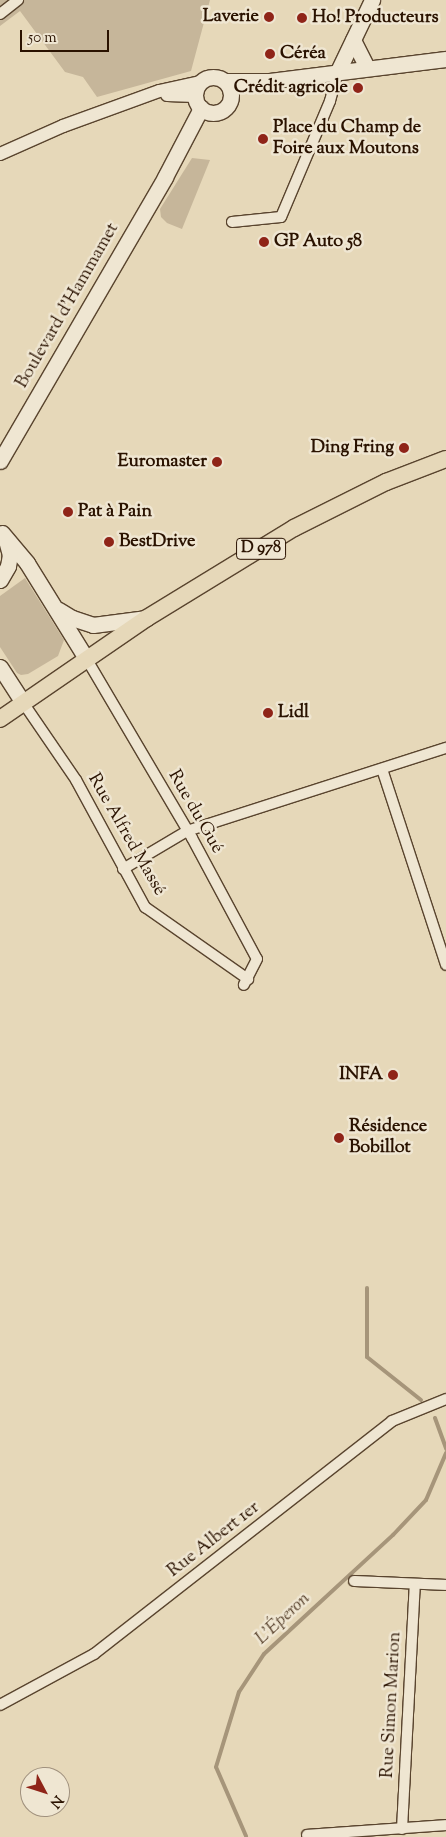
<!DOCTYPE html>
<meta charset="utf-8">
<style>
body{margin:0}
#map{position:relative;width:446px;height:1837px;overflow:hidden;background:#e6d8b9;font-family:"Sorts Mill Goudy",serif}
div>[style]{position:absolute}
.green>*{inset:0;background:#c6b69a}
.stream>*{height:4px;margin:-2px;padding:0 2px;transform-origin:2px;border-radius:2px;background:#a6957a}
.roads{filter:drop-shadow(1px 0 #59442e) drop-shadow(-1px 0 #59442e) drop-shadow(0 1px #59442e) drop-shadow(0 -1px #59442e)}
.minor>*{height:10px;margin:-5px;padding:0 5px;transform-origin:5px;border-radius:5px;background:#efe6d2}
.tertiary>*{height:12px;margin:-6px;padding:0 6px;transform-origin:6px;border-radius:6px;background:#efe6d2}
.secondary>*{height:15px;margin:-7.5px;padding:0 7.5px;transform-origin:7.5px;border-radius:7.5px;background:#efe6d2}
.secondary>.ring{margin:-7.5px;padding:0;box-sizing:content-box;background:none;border:15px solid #efe6d2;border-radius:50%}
.primary>*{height:16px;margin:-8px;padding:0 8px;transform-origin:8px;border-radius:8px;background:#e6d8b9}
.dots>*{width:14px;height:14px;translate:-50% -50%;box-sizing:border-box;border:2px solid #efe6d2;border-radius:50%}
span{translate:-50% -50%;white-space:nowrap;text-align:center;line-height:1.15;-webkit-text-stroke:5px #efe6d2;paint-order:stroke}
.shield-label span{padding:1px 4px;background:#efe6d2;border:1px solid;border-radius:4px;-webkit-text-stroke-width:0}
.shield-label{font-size:16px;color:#2a1200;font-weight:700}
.poi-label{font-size:18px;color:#2a1200;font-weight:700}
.right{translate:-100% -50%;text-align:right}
.left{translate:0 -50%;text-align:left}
.street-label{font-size:18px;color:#2a1200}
.water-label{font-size:19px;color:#5c4631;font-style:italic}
.north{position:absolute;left:20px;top:1767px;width:50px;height:50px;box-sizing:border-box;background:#efe6d2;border:1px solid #a0917e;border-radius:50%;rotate:130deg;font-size:14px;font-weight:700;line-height:20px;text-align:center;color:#2a1200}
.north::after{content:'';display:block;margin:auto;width:18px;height:22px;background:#8f2418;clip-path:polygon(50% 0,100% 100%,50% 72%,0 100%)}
.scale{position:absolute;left:20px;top:30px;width:89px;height:22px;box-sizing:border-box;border:2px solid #2a1200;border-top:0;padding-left:6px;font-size:15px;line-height:18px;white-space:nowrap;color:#2a1200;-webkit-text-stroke:4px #efe6d2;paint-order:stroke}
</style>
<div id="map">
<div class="green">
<i style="clip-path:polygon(0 0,210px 0,191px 71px,97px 97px,83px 77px,65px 72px,20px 11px,0 26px)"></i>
<i style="clip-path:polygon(192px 158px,210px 160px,182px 229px,167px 223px,161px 217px,160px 209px)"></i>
<i style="clip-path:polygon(25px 578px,64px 640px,58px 656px,28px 674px,21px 675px,17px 673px,0 647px,0 596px)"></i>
</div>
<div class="stream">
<i style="left:367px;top:1288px;width:69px;rotate:90deg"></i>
<i style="left:367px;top:1357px;width:69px;rotate:38.5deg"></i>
<i style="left:435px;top:1418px;width:33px;rotate:70deg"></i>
<i style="left:246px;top:1836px;width:75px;rotate:-113.5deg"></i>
<i style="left:216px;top:1767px;width:78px;rotate:-73deg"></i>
<i style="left:239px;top:1692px;width:45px;rotate:-56.7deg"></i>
<i style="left:264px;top:1654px;width:176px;rotate:-42.7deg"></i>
<i style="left:393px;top:1535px;width:48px;rotate:-46.7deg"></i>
<i style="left:426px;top:1500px;width:51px;rotate:-66.9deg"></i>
</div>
<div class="roads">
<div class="minor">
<i style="left:0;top:14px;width:23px;rotate:-38deg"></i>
<i style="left:232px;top:222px;width:49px;rotate:-5.8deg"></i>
<i style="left:281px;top:217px;width:126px;rotate:-67.1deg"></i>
<i style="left:330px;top:101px;width:31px;rotate:-75deg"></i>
<i style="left:86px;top:658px;width:209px;rotate:59.5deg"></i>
<i style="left:192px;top:838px;width:137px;rotate:61.8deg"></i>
<i style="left:257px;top:959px;width:29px;rotate:117deg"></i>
<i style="left:22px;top:701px;width:96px;rotate:55.6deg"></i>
<i style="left:76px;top:780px;width:145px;rotate:61.5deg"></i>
<i style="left:145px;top:907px;width:126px;rotate:35deg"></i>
<i style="left:382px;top:769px;width:206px;rotate:71.9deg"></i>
<i style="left:123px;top:869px;width:74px;rotate:-30.7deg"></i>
<i style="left:187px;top:831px;width:272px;rotate:-17.8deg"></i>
<i style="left:354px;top:1581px;width:92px;rotate:2.5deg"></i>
<i style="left:0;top:1705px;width:107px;rotate:-28.5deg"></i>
<i style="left:94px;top:1654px;width:378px;rotate:-38deg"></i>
<i style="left:392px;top:1421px;width:58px;rotate:-22.2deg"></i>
<i style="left:402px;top:1829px;width:245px;rotate:-87deg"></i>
<i style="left:307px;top:1835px;width:139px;rotate:-4.1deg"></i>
</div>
<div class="tertiary">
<i style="left:167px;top:95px;width:28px;rotate:2deg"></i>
<i style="left:0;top:154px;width:69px;rotate:-24deg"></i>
<i style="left:63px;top:126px;width:102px;rotate:-20deg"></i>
<i style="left:159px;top:91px;width:43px;rotate:-12.1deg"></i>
</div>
<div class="secondary">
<i style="left:353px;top:40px;width:31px;rotate:63deg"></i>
<i style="left:338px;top:71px;width:79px;rotate:-64.4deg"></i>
<i class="ring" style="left:195px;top:77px;width:21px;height:21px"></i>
<i style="left:225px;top:81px;width:44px"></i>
<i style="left:269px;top:81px;width:178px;rotate:-7.1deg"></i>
<i style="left:0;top:461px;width:328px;rotate:-59.8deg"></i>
<i style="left:165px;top:177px;width:78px;rotate:-62.4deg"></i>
<i style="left:2px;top:533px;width:39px;rotate:50deg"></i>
<i style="left:27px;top:563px;width:112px;rotate:58.2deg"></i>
<i style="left:0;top:580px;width:16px;rotate:-60deg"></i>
<i style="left:8px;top:566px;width:11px;rotate:-80deg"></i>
<i style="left:10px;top:555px;width:16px;rotate:-105deg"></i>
<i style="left:59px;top:610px;width:15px;rotate:32deg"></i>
<i style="left:72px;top:618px;width:22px;rotate:18deg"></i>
<i style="left:93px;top:625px;width:54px;rotate:-7.4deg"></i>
<i style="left:0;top:667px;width:40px;rotate:57.1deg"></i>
</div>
<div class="primary">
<i style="left:0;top:719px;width:178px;rotate:-34.5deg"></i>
<i style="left:147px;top:618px;width:172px;rotate:-31.5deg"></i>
<i style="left:294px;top:528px;width:103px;rotate:-26.6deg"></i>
<i style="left:386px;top:482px;width:64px;rotate:-21deg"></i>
</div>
</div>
<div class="dots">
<i style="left:269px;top:17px;background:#8f2418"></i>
<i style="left:302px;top:18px;background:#8f2418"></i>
<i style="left:270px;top:54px;background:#8f2418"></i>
<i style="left:358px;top:88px;background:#8f2418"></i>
<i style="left:263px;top:139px;background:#8f2418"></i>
<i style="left:264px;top:242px;background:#8f2418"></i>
<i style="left:404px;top:448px;background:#8f2418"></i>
<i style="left:217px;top:462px;background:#8f2418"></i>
<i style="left:68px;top:512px;background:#8f2418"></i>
<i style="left:109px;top:542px;background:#8f2418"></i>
<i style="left:268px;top:713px;background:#8f2418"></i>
<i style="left:393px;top:1075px;background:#8f2418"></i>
<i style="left:339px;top:1138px;background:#8f2418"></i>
</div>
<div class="shield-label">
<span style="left:261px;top:549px">D 978</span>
</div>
<div class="poi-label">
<span class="right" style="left:259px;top:17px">Laverie</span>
<span class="left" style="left:312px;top:18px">Ho! Producteurs</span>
<span class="left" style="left:280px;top:54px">Céréa</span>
<span class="right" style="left:348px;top:88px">Crédit agricole</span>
<span class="left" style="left:273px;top:139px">Place du Champ de<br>Foire aux Moutons</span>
<span class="left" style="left:274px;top:242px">GP Auto 58</span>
<span class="right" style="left:394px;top:448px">Ding Fring</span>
<span class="right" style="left:207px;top:462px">Euromaster</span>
<span class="left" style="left:78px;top:512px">Pat à Pain</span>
<span class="left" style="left:119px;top:542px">BestDrive</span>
<span class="left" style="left:278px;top:713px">Lidl</span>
<span class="right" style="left:383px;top:1075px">INFA</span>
<span class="left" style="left:349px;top:1138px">Résidence<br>Bobillot</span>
</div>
<div class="street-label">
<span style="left:68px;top:306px;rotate:-60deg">Boulevard d'Hammamet</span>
<span style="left:195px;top:812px;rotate:60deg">Rue du Gué</span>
<span style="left:126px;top:835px;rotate:60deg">Rue Alfred Massé</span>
<span style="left:214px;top:1540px;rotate:-38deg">Rue Albert 1er</span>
<span style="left:392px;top:1705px;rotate:-87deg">Rue Simon Marion</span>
</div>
<div class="water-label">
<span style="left:283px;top:1619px;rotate:-43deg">L'Éperon</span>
</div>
<div class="north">N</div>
<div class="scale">50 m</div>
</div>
